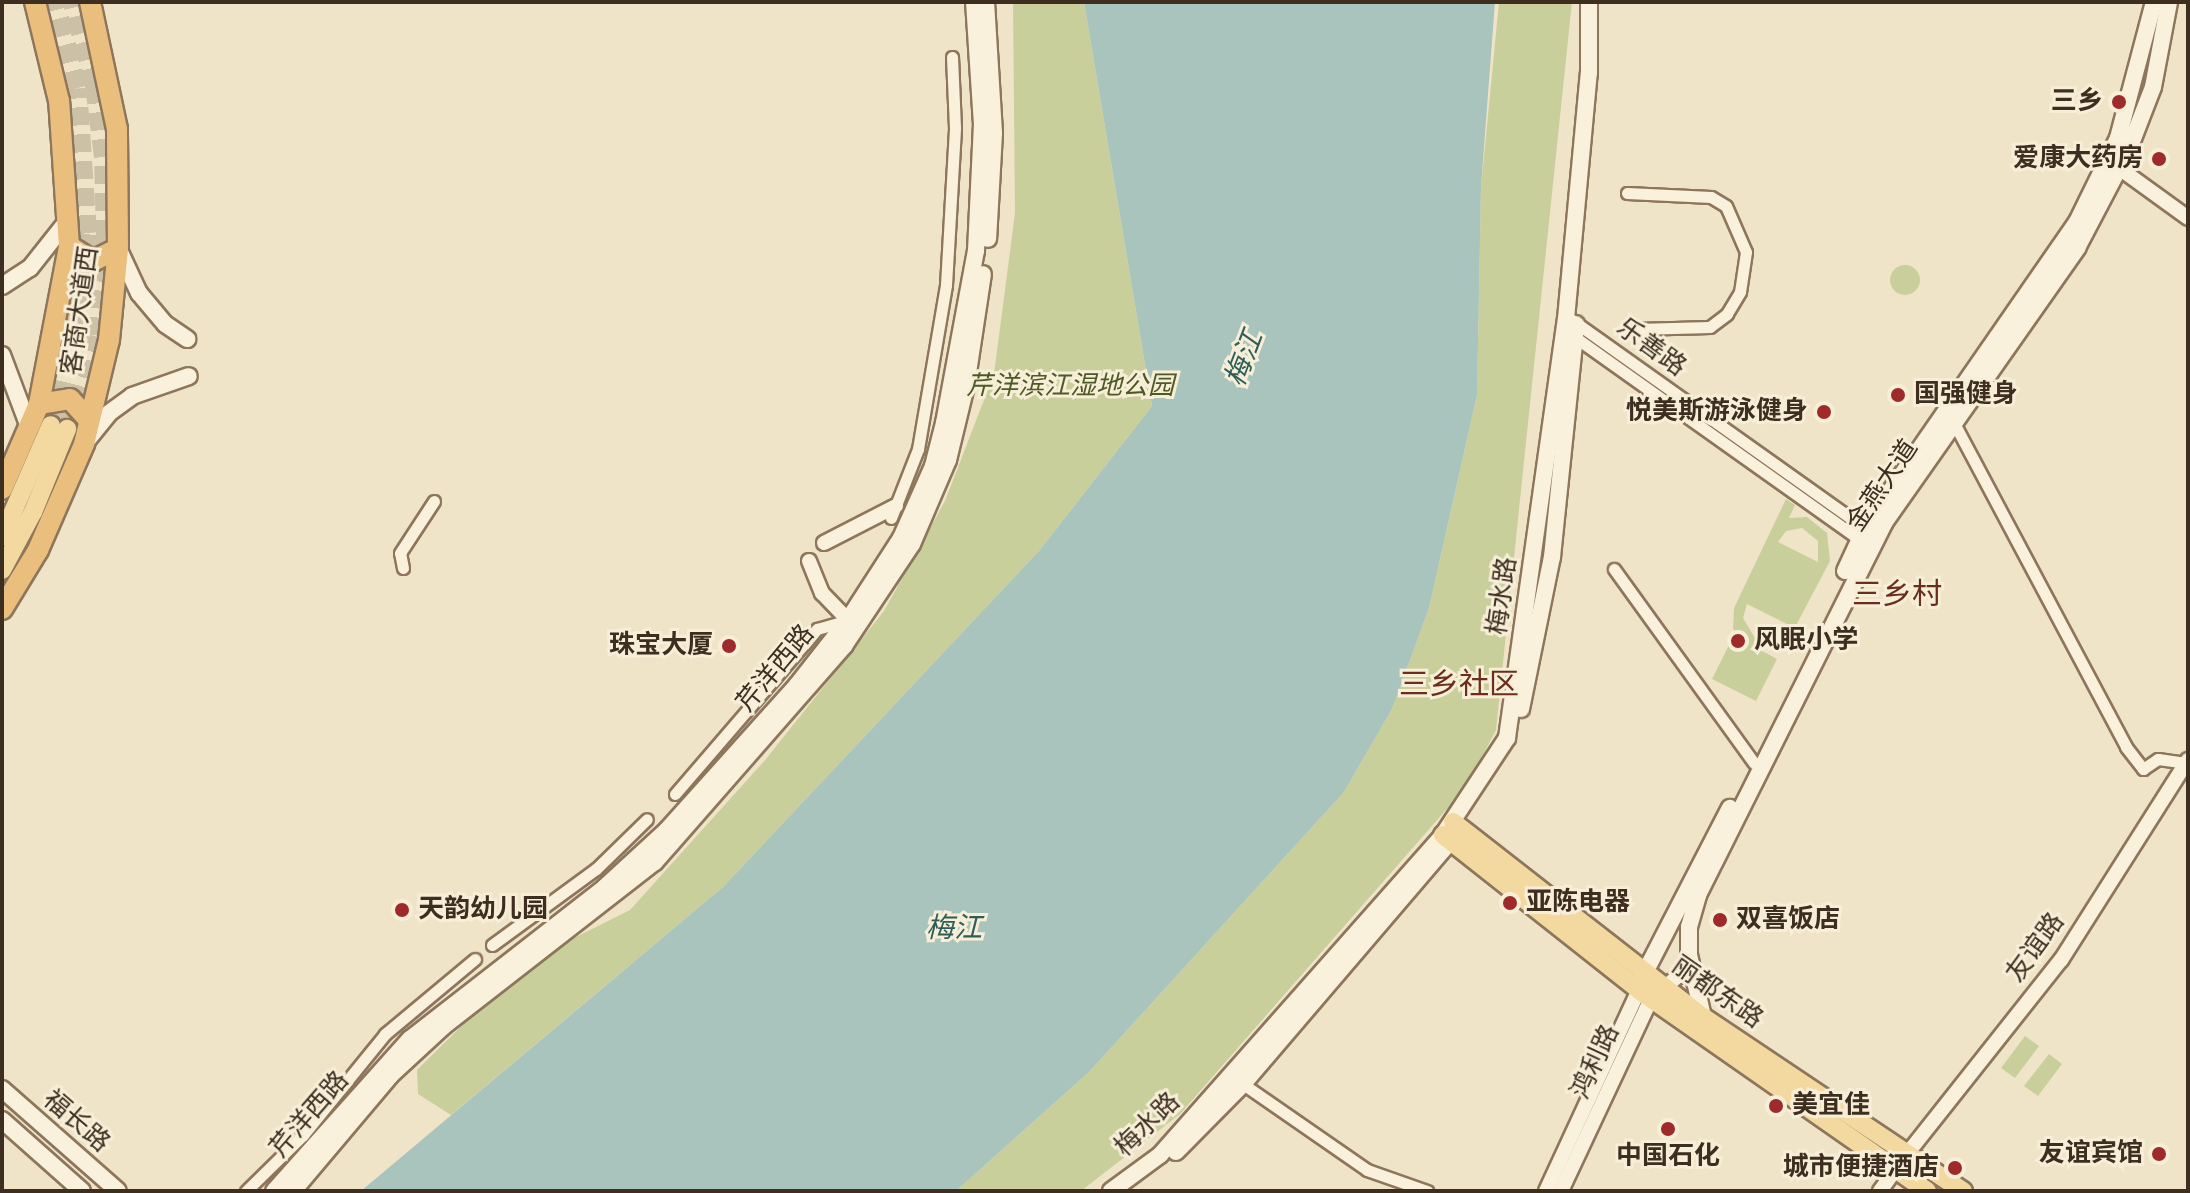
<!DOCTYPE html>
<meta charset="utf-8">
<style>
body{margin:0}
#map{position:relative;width:2190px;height:1193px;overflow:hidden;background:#f0e4c8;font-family:Spectral,"Noto Sans SC",serif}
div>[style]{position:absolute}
.green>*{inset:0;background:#c9cf9b}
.round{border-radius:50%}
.water>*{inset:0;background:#a9c4bc}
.primary-tunnel>*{height:18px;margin-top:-9px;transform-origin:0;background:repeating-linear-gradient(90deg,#ccc0a6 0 18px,transparent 0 27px)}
.roads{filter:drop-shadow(2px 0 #8d765c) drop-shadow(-2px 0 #8d765c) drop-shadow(0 2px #8d765c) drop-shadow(0 -2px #8d765c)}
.minor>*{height:11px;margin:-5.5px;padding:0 5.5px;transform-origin:5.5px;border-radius:5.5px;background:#faf1dc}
.tertiary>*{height:14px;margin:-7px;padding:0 7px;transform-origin:7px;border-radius:7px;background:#faf1dc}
.secondary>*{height:16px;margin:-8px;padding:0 8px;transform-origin:8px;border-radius:8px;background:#faf1dc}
.primary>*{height:18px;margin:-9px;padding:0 9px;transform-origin:9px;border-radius:9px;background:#f3d9a0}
.trunk>*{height:20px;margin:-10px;padding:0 10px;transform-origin:10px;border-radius:10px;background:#eabe7c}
.dots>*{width:22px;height:22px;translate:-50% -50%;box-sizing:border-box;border:4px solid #f7eed8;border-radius:50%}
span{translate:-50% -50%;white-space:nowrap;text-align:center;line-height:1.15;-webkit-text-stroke:6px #f7eed8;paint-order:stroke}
.poi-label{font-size:26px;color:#3d2e20;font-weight:700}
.right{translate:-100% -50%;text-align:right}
.left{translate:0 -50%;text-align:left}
.street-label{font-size:26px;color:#3d2e20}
.park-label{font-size:26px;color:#4d5a26;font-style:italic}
.water-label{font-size:28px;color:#2f5d5a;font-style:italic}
.quarter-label{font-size:30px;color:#6b2e1e}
.frame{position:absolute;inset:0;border:4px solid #3d2e20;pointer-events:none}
</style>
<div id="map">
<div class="green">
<i style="clip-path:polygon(1013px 2px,1084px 2px,1152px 406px,1039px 551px,723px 887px,451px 1115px,418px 1094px,417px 1070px,526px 962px,630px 910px,766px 759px,884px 611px,945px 501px,994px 374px,1015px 213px)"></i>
<i style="clip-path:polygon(1499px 2px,1572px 2px,1496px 730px,1466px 787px,1180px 1114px,1081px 1191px,956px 1191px,1089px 1072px,1344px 792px,1392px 709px,1429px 608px,1477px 395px,1481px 187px)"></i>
<i class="round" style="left:1890px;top:265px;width:30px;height:30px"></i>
<i style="clip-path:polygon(evenodd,1786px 499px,1795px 505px,1789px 518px,1807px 517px,1827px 533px,1830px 561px,1791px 635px,1775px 647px,1757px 648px,1777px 659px,1756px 701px,1712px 679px,1733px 637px,1743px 641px,1733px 629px,1734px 608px,1786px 499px,1802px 528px,1818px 541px,1818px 562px,1778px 542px,1786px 531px,1802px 528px,1786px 499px,1747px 604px,1787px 624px,1786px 628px,1771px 639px,1755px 638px,1743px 618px,1747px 604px)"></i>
<i style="clip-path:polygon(2025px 1036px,2039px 1046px,2015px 1078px,2001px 1068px)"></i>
<i style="clip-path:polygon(2049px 1054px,2062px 1064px,2038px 1096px,2024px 1086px)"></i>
</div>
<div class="water">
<i style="clip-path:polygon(1084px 2px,1495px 2px,1481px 187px,1477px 395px,1429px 608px,1392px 709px,1344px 792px,1089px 1072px,956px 1191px,361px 1191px,723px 887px,1039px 551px,1152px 406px)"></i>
</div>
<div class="primary-tunnel">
<i style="left:51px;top:425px;width:96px;rotate:-76.7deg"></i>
<i style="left:73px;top:332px;width:100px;rotate:-81.4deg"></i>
<i style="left:88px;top:233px;width:145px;rotate:-93.9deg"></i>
<i style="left:78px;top:88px;width:89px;rotate:-104.3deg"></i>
<i style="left:67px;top:429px;width:97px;rotate:-75.1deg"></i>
<i style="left:92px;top:335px;width:98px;rotate:-82.4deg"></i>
<i style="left:105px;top:238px;width:81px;rotate:-91.4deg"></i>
<i style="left:103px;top:157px;width:72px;rotate:-97.2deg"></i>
<i style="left:94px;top:86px;width:87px;rotate:-104.7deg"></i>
</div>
<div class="roads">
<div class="minor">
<i style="left:1627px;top:193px;width:84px;rotate:2.7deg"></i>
<i style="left:1711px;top:197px;width:17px;rotate:31deg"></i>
<i style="left:1726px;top:206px;width:50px;rotate:66.5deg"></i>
<i style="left:1746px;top:252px;width:40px;rotate:98.5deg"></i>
<i style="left:1740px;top:292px;width:26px;rotate:121deg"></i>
<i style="left:1727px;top:314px;width:21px;rotate:143deg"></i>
<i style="left:1710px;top:327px;width:74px;rotate:178.5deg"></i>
<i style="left:1572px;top:320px;width:359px;rotate:35.4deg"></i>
<i style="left:1569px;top:333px;width:357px;rotate:35.4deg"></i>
<i style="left:1954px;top:423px;width:367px;rotate:62deg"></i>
<i style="left:2126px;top:747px;width:28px;rotate:52deg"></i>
<i style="left:2143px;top:769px;width:18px;rotate:-34deg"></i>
<i style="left:2158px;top:759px;width:28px;rotate:8deg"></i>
<i style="left:891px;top:518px;width:74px;rotate:-68.6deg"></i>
<i style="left:918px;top:449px;width:166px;rotate:-80.3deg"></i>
<i style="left:946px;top:285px;width:157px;rotate:-86.7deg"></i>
<i style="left:955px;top:128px;width:71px;rotate:-92.4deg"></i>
<i style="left:403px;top:568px;width:15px;rotate:-101deg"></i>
<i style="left:400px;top:553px;width:62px;rotate:-56.8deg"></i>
<i style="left:1614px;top:569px;width:239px;rotate:54.2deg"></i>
<i style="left:675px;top:794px;width:218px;rotate:-49.3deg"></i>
<i style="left:817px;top:629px;width:32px;rotate:-16deg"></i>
<i style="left:492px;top:945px;width:129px;rotate:-36.2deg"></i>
<i style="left:596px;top:869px;width:71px;rotate:-44.4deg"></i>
<i style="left:1243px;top:1084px;width:151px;rotate:34.7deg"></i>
<i style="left:1367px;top:1170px;width:64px;rotate:19.3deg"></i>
<i style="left:246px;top:1191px;width:80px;rotate:-44.5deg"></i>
<i style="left:303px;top:1135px;width:130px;rotate:-50.9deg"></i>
<i style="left:385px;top:1034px;width:117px;rotate:-39.8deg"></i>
</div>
<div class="tertiary">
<i style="left:2119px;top:168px;width:85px;rotate:35.9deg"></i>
<i style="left:824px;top:543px;width:81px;rotate:-27.2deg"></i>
<i style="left:809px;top:561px;width:35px;rotate:68deg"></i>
<i style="left:822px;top:593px;width:37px;rotate:46deg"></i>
<i style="left:1907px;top:1154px;width:248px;rotate:-51.6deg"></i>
<i style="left:2061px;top:960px;width:237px;rotate:-57.6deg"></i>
<i style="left:1546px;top:1191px;width:221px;rotate:-65.2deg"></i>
<i style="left:1561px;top:1191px;width:212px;rotate:-64.9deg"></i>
<i style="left:1651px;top:999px;width:52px;rotate:-40.4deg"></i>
<i style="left:1880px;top:1191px;width:27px;rotate:-54deg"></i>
</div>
<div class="secondary">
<i style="left:986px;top:2px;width:131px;rotate:86.5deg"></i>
<i style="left:994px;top:133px;width:106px;rotate:93.2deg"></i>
<i style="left:118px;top:248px;width:50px;rotate:65deg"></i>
<i style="left:139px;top:293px;width:40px;rotate:50deg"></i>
<i style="left:165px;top:324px;width:27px;rotate:34deg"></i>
<i style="left:2px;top:286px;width:33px;rotate:-33deg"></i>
<i style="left:30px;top:268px;width:61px;rotate:-51.6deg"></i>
<i style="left:2px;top:355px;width:77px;rotate:69.4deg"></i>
<i style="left:85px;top:443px;width:38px;rotate:-51deg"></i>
<i style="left:109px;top:413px;width:29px;rotate:-36deg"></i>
<i style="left:132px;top:396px;width:60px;rotate:-19.3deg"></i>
<i style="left:1845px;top:571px;width:47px;rotate:-65.1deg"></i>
<i style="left:1865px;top:528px;width:372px;rotate:-55.3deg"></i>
<i style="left:2077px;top:222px;width:93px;rotate:-64deg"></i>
<i style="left:2118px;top:138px;width:141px;rotate:-75.2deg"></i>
<i style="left:1521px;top:709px;width:155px;rotate:-78.5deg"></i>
<i style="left:1552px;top:557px;width:234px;rotate:-84.1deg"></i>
<i style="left:1640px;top:982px;width:196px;rotate:-62.7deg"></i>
<i style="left:1703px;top:1017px;width:64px;rotate:-102.7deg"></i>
<i style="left:1689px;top:955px;width:28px;rotate:-90deg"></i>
<i style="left:1689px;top:927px;width:33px;rotate:-74deg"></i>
<i style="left:1698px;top:895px;width:416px;rotate:-63.4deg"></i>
<i style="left:1884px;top:523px;width:336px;rotate:-54.9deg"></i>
<i style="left:2077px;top:248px;width:112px;rotate:-62.3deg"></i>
<i style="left:2129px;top:149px;width:66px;rotate:-68.8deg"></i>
<i style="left:2153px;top:87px;width:86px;rotate:-79.3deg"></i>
<i style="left:2px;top:1089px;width:154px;rotate:41.3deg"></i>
<i style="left:2px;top:1120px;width:107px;rotate:41.6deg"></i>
<i style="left:1176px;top:1152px;width:95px;rotate:-45.4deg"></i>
<i style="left:1243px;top:1084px;width:317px;rotate:-49.5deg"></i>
<i style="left:274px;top:1191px;width:204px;rotate:-48.2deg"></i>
<i style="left:410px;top:1039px;width:247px;rotate:-37.9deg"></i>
<i style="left:605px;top:887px;width:84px;rotate:-42.6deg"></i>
<i style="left:667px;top:830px;width:195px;rotate:-48.1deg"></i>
<i style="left:797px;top:685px;width:83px;rotate:-51.9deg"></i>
<i style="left:848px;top:620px;width:98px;rotate:-57.1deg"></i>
<i style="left:901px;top:538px;width:79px;rotate:-66deg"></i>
<i style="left:933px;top:466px;width:44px;rotate:-75.7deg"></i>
<i style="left:944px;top:423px;width:175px;rotate:-79.5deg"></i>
<i style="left:976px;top:251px;width:126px;rotate:-87.3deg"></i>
<i style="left:982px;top:125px;width:123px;rotate:-93.7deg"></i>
<i style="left:293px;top:1191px;width:152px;rotate:-49.8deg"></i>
<i style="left:391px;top:1075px;width:72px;rotate:-42.8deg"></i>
<i style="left:444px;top:1026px;width:267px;rotate:-37.9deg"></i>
<i style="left:655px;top:862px;width:287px;rotate:-48.8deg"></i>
<i style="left:844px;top:646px;width:123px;rotate:-56.3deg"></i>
<i style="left:912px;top:544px;width:91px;rotate:-66.8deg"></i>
<i style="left:948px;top:460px;width:76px;rotate:-76.3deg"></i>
<i style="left:966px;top:386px;width:113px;rotate:-81.4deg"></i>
<i style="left:1111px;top:1191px;width:61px;rotate:-36.3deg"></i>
<i style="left:1160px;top:1155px;width:427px;rotate:-48.5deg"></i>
<i style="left:1443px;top:835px;width:116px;rotate:-56.6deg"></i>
<i style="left:1507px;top:738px;width:423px;rotate:-82deg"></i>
<i style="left:1566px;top:319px;width:247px;rotate:-84.7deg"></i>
<i style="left:1589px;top:73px;width:71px;rotate:-90deg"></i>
</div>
<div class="primary">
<i style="left:2px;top:537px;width:122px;rotate:-66.4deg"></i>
<i style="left:2px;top:570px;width:66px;rotate:-61.9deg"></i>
<i style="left:33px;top:512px;width:90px;rotate:-67.7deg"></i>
<i style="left:1453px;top:822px;width:317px;rotate:38deg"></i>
<i style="left:1703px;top:1017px;width:313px;rotate:33.8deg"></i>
<i style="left:1443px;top:835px;width:250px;rotate:38.3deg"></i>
<i style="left:1639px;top:990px;width:351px;rotate:34.9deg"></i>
</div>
<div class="trunk">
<i style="left:69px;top:246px;width:28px;rotate:32deg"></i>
<i style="left:93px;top:261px;width:28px;rotate:-27deg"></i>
<i style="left:39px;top:404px;width:31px;rotate:-9deg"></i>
<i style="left:70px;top:399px;width:25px;rotate:48deg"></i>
<i style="left:2px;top:489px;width:93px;rotate:-66.5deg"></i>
<i style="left:39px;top:404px;width:161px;rotate:-79.2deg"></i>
<i style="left:69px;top:246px;width:145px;rotate:-93.9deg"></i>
<i style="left:59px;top:101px;width:102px;rotate:-103.6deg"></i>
<i style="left:2px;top:609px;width:69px;rotate:-58.6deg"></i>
<i style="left:38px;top:550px;width:116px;rotate:-66.5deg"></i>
<i style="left:84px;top:444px;width:107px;rotate:-76.5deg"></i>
<i style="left:109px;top:340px;width:92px;rotate:-84.4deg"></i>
<i style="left:118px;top:248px;width:119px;rotate:-90.5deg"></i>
<i style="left:117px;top:129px;width:130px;rotate:-102deg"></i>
</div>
</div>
<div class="dots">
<i style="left:2119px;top:102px;background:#9e2a2b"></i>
<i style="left:2159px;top:159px;background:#9e2a2b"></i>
<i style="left:1898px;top:395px;background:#9e2a2b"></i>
<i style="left:1824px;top:412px;background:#9e2a2b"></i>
<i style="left:1738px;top:641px;background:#9e2a2b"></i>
<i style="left:729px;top:646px;background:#9e2a2b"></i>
<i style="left:1510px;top:903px;background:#9e2a2b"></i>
<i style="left:402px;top:910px;background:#9e2a2b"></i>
<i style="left:1720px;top:920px;background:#9e2a2b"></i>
<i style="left:1776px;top:1106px;background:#9e2a2b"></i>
<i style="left:1668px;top:1129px;background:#9e2a2b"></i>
<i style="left:2159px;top:1154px;background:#9e2a2b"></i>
<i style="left:1955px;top:1168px;background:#9e2a2b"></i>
</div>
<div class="poi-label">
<span class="right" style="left:2103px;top:102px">三乡</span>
<span class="right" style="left:2143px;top:159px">爱康大药房</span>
<span class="left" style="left:1914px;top:395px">国强健身</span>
<span class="right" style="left:1808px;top:412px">悦美斯游泳健身</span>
<span class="left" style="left:1754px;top:641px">风眠小学</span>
<span class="right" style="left:713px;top:646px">珠宝大厦</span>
<span class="left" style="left:1526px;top:903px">亚陈电器</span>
<span class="left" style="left:418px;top:910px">天韵幼儿园</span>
<span class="left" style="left:1736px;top:920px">双喜饭店</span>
<span class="left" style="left:1792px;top:1106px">美宜佳</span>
<span class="right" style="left:2143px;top:1154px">友谊宾馆</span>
<span style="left:1668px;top:1157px">中国石化</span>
<span class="right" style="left:1939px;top:1168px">城市便捷酒店</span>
</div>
<div class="street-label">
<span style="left:81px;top:311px;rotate:-82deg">客商大道西</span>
<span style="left:1651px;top:348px;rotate:36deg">乐善路</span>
<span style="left:1883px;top:486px;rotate:-56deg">金燕大道</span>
<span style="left:1503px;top:596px;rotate:-82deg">梅水路</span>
<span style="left:776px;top:669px;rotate:-50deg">芹洋西路</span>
<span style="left:2036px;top:948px;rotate:-54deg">友谊路</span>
<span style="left:1717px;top:993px;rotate:35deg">丽都东路</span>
<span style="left:1596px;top:1062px;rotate:-65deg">鸿利路</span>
<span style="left:310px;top:1115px;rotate:-49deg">芹洋西路</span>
<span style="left:76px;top:1122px;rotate:41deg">福长路</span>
<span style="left:1148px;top:1125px;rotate:-44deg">梅水路</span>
</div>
<div class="park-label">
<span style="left:1070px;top:387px">芹洋滨江湿地公园</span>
</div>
<div class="water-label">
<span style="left:1245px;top:359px;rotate:-69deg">梅江</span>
<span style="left:954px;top:929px">梅江</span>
</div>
<div class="quarter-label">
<span style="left:1897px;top:595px">三乡村</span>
<span style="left:1459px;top:685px">三乡社区</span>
</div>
<div class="frame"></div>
</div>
